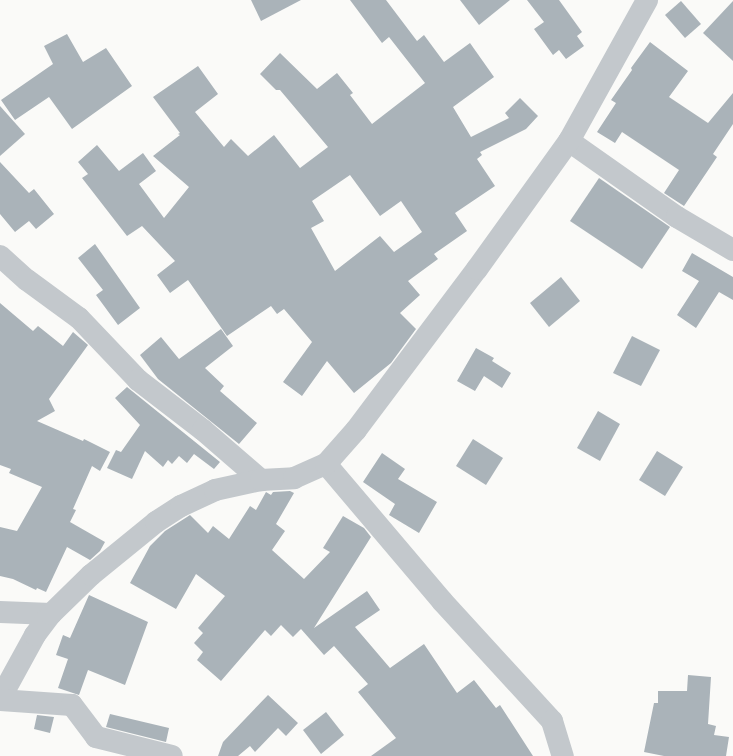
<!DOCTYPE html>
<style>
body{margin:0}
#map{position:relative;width:733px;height:756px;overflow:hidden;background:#fafaf8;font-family:Helvetica,sans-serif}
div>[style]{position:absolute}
.building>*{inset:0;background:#aab3b9}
.minor>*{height:22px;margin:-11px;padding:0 11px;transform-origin:11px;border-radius:11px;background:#c3c8cc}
span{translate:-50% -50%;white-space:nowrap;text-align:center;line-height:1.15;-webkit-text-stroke:4px #fff;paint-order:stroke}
</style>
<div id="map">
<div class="building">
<i style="clip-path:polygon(251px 0,301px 0,261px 21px)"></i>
<i style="clip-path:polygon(evenodd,350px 0,386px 0,417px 41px,424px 35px,444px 62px,470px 43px,494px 77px,453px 107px,471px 137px,509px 118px,505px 113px,520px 98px,538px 116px,526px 129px,480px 152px,482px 155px,477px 159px,495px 186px,455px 213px,467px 231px,434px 254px,438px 259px,408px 281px,420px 295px,400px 313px,416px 329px,391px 363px,354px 393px,327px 361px,302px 396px,283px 382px,312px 342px,284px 309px,277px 314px,271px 306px,227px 336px,188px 280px,170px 293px,157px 275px,175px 261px,142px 226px,127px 236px,82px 178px,88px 174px,78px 162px,97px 145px,119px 171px,143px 153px,156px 171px,139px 184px,164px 218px,189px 187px,153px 156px,180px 135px,178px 134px,180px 133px,153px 97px,198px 66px,218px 94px,195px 112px,224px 147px,231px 139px,248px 156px,274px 135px,300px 168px,328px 147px,280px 90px,276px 90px,260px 74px,280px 53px,317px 89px,337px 73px,353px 93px,350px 95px,372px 124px,425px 83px,389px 37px,382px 43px,350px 0,350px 175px,380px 216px,401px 201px,422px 232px,394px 252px,380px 236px,335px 271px,311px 228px,324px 221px,312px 201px,350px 175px)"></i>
<i style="clip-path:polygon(460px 0,510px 0,479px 25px)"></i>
<i style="clip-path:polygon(527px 0,559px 0,582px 32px,577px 36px,584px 46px,566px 59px,559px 50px,553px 55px,534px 29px,544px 22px)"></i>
<i style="clip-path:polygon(681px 1px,701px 24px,685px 38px,665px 15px)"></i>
<i style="clip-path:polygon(733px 1px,733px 61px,703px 33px)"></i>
<i style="clip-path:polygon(67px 34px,83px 62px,106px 48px,132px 86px,72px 129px,49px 97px,15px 120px,1px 100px,53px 64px,44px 46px)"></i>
<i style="clip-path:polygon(650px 42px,688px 71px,669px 97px,708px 123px,733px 93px,733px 124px,713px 154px,717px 157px,684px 206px,664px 193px,679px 170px,622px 132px,615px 143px,597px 132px,616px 103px,611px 100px,632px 70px,631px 68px)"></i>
<i style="clip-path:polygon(0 106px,25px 134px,0 156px)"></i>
<i style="clip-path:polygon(0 162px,29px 193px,34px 189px,54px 214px,36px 229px,29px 221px,15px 232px,0 214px)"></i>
<i style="clip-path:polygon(599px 178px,670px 227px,642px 269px,570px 221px)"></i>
<i style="clip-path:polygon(95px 244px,140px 308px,118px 325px,96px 295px,103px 290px,78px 258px)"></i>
<i style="clip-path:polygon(692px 253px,733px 277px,733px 300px,719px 292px,696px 328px,677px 315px,699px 281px,682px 271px)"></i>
<i style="clip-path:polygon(561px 277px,580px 301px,549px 327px,530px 303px)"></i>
<i style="clip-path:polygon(0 303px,33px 331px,38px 326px,63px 346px,73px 332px,88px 345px,49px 399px,55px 411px,37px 421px,83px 441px,84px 439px,110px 452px,100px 471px,92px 466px,73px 509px,76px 510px,70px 522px,105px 542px,100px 551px,90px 560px,67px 547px,46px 592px,37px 588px,36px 590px,13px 579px,0 576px,0 527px,17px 531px,42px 487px,9px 473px,11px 469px,0 465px)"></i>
<i style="clip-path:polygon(221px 329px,233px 346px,205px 368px,224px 386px,220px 391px,257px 423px,239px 444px,158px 379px,140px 355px,161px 337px,179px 359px)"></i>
<i style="clip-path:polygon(632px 336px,660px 350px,641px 386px,613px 373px)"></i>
<i style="clip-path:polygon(476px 348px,494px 358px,492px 361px,511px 373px,502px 388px,484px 376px,475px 391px,457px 381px)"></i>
<i style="clip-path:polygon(127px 387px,220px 462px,214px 469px,194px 454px,187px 463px,179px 456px,172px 464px,168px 460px,163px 467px,145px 451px,132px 479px,107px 468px,116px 450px,121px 452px,140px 425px,115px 398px)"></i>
<i style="clip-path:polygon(598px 411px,620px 424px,600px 461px,577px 448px)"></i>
<i style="clip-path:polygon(473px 439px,503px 458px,486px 485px,456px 466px)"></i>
<i style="clip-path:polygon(657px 451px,683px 467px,665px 496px,639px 480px)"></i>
<i style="clip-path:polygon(382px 453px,405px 469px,398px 479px,437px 502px,419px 533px,389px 515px,395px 504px,363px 482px)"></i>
<i style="clip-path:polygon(290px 491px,294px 493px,276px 524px,285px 531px,272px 550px,304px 579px,330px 552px,323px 548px,343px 516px,364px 528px,371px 537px,314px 628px,367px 591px,380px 610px,355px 627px,390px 668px,424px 644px,457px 693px,474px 680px,496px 708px,500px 705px,533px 756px,371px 756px,396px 738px,358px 692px,368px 684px,334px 646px,324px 655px,301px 629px,293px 637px,281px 625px,271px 636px,265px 630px,221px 681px,197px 660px,203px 652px,194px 643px,203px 633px,198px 628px,225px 596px,196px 574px,176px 609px,130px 583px,150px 546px,165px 531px,187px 517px,190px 515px,208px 533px,213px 526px,229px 539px,250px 506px,256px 510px,266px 492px,271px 495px,273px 492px)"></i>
<i style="clip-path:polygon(89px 595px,148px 622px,125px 685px,88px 670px,79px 695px,58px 688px,68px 659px,56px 655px,63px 635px,70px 638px)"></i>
<i style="clip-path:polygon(688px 675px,711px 677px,708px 724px,716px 726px,714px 735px,729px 737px,726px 756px,664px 756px,644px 752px,654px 703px,658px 703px,658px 691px,687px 691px)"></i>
<i style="clip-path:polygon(268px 695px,298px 723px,286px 736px,278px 728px,255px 752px,250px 746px,238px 756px,218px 756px,223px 742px)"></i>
<i style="clip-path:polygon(326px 712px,344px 735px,321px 754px,303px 730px)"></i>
<i style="clip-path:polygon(110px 714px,169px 728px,166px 742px,106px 727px)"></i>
<i style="clip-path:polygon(37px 715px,54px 717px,50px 733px,34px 729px)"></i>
</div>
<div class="minor">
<i style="left:569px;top:141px;width:132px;rotate:35.1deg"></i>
<i style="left:677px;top:217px;width:65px;rotate:30.5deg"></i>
<i style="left:0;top:256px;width:36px;rotate:42deg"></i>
<i style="left:27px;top:280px;width:64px;rotate:36.2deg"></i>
<i style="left:79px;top:318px;width:86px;rotate:46.4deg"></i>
<i style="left:138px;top:380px;width:82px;rotate:37.6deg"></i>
<i style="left:203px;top:430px;width:77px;rotate:40.8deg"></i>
<i style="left:326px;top:464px;width:180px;rotate:49.7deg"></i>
<i style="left:442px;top:601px;width:163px;rotate:47.5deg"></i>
<i style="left:552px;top:721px;width:37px;rotate:73deg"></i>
<i style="left:0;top:612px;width:51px;rotate:2.2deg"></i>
<i style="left:0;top:699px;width:73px;rotate:-61.3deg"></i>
<i style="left:35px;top:635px;width:26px;rotate:-53deg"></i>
<i style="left:51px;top:614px;width:56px;rotate:-44.3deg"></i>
<i style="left:91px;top:575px;width:84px;rotate:-39.2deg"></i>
<i style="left:156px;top:522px;width:30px;rotate:-33deg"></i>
<i style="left:181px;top:506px;width:38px;rotate:-25deg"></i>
<i style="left:215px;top:490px;width:47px;rotate:-12.3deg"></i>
<i style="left:261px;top:480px;width:33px;rotate:-3deg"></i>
<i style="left:294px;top:478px;width:35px;rotate:-24deg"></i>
<i style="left:326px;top:464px;width:45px;rotate:-48.6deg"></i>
<i style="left:356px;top:430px;width:201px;rotate:-53.1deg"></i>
<i style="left:477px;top:269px;width:158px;rotate:-54.3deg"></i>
<i style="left:569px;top:141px;width:161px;rotate:-61deg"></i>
<i style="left:0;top:700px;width:72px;rotate:4deg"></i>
<i style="left:72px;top:705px;width:40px;rotate:53deg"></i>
<i style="left:96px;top:737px;width:78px;rotate:14deg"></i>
</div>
</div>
